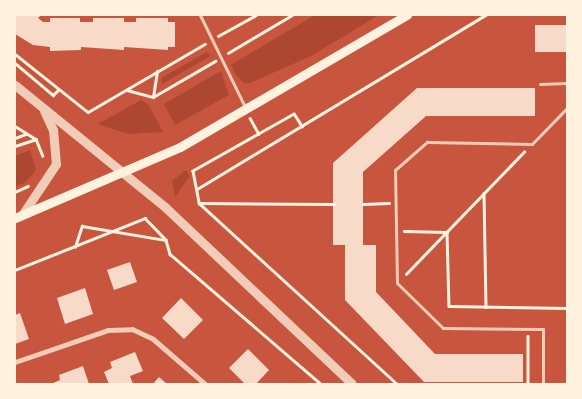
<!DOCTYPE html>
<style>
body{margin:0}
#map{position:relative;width:582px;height:399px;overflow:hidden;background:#c8553d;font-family:Ubuntu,sans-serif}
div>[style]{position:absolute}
.green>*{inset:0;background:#ae4732}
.building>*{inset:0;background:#f7dbc8}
.path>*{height:2.5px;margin:-1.25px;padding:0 1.25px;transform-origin:1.25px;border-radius:1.25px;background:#fff3e0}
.service>*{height:3px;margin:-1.5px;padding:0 1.5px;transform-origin:1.5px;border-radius:1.5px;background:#f1ccb7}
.minor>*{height:5px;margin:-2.5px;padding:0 2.5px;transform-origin:2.5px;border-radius:2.5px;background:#f1ccb7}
.tertiary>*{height:9px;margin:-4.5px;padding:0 4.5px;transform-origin:4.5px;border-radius:4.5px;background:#f1ccb7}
.secondary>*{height:9px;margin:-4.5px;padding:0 4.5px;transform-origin:4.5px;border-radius:4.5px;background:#fff3e0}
span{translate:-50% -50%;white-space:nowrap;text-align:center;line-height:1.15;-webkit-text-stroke:4.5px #fff3e0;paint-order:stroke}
.frame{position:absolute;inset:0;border:16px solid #fff3e0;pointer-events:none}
</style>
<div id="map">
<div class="green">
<i style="clip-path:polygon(315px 15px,379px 15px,311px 56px,250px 83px,244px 83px,236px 75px,231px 65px)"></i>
<i style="clip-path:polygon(207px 52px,210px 56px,162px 84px,161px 78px)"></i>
<i style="clip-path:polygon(221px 71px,229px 95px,175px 125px,164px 104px)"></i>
<i style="clip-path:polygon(141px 100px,148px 104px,163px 132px,128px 134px,98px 124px)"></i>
<i style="clip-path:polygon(30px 150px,36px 170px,26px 182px,15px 187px,15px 156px)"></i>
<i style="clip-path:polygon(186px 170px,190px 176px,175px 197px,172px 181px)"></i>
</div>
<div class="building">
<i style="clip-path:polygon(15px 15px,41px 15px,38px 18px,43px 22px,50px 22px,50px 18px,80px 18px,80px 22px,93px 22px,93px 18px,124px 18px,124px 22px,136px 22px,136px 18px,168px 18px,168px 22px,175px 22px,175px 47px,168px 47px,168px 50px,124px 47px,124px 50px,81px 47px,81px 50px,50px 51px,50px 47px,33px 45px,15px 34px)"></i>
<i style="clip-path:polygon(535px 25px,567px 25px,567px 52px,535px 52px)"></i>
<i style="clip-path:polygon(417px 88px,535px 88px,535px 116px,426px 116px,363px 172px,363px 245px,376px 245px,376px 292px,435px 354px,523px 354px,523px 382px,424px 382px,345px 300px,345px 245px,333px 245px,333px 163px)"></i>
<i style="clip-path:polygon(130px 262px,137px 282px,114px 290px,107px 270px)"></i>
<i style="clip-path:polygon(85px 288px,93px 314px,65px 324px,57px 298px)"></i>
<i style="clip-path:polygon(181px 298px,203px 320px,184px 339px,162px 318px)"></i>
<i style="clip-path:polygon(20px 313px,29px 339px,15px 344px,15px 315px)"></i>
<i style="clip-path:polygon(248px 349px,269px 370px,256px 384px,245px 384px,229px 368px)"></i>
<i style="clip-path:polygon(135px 352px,143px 371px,130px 376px,133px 384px,109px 384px,104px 372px,112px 368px,110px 362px)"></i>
<i style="clip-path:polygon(83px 366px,89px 384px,51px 384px,60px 380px,59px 375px)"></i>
<i style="clip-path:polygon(159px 377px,167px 384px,153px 384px)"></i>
</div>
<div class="path">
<i style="left:218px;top:36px;width:43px;rotate:-28.9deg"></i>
<i style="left:228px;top:53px;width:74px;rotate:-30.7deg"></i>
<i style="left:15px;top:54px;width:93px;rotate:38.5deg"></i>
<i style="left:88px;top:112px;width:135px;rotate:-30.2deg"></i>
<i style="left:15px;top:63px;width:50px;rotate:40.1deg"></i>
<i style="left:53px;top:95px;width:6px;rotate:-45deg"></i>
<i style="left:127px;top:90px;width:27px;rotate:15deg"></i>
<i style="left:153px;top:97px;width:72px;rotate:-30.1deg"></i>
<i style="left:153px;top:97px;width:26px;rotate:-81deg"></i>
<i style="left:250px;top:118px;width:18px;rotate:61deg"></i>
<i style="left:15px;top:126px;width:25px;rotate:32deg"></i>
<i style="left:36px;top:139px;width:18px;rotate:68deg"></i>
<i style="left:302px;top:127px;width:15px;rotate:-122deg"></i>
<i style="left:294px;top:114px;width:116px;rotate:150.6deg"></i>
<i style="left:193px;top:171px;width:33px;rotate:79deg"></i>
<i style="left:199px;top:203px;width:268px;rotate:42.4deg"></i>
<i style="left:15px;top:138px;width:12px;rotate:-20deg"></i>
<i style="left:15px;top:146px;width:22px;rotate:-18deg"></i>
<i style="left:197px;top:189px;width:337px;rotate:-31.1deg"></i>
<i style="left:15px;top:192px;width:14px;rotate:-25deg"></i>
<i style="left:484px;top:193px;width:114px;rotate:89deg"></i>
<i style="left:200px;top:203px;width:134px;rotate:0.4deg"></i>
<i style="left:363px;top:204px;width:26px;rotate:-2deg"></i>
<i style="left:404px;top:231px;width:43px;rotate:1.3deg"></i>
<i style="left:447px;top:232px;width:74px;rotate:88.5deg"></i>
<i style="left:449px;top:306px;width:118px;rotate:1deg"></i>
<i style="left:75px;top:247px;width:22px;rotate:-72deg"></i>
<i style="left:82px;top:226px;width:85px;rotate:9.5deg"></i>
<i style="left:166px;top:240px;width:15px;rotate:74deg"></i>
<i style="left:170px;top:254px;width:199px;rotate:40.7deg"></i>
<i style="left:15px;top:270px;width:140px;rotate:-21.8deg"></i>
<i style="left:145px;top:218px;width:30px;rotate:46deg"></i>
<i style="left:406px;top:274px;width:170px;rotate:-46deg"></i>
<i style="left:528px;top:336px;width:48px;rotate:90deg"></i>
</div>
<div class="service">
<i style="left:200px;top:15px;width:102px;rotate:63.9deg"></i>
<i style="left:540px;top:84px;width:27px;rotate:-2deg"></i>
<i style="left:543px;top:384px;width:55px;rotate:-90deg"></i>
<i style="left:543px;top:329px;width:100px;rotate:-179.4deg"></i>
<i style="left:443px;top:328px;width:64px;rotate:-135.6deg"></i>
<i style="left:397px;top:283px;width:113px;rotate:-91deg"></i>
<i style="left:395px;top:170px;width:43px;rotate:-41.2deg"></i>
<i style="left:427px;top:142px;width:105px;rotate:1.1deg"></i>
<i style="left:532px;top:144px;width:50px;rotate:-45.8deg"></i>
</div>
<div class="minor">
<i style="left:15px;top:362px;width:98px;rotate:-19deg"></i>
<i style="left:108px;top:330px;width:24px;rotate:-2deg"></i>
<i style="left:132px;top:329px;width:23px;rotate:25deg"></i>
<i style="left:153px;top:339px;width:69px;rotate:40.9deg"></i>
</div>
<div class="tertiary">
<i style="left:15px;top:85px;width:193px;rotate:39.1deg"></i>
<i style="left:165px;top:207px;width:257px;rotate:43.4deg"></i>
<i style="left:22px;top:215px;width:61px;rotate:-56.3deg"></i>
<i style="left:56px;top:164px;width:34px;rotate:-95deg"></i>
<i style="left:53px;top:130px;width:21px;rotate:-115deg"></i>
</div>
<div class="secondary">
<i style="left:15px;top:218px;width:180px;rotate:-23.3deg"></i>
<i style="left:180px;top:147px;width:263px;rotate:-30.2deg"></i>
</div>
<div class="frame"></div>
</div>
